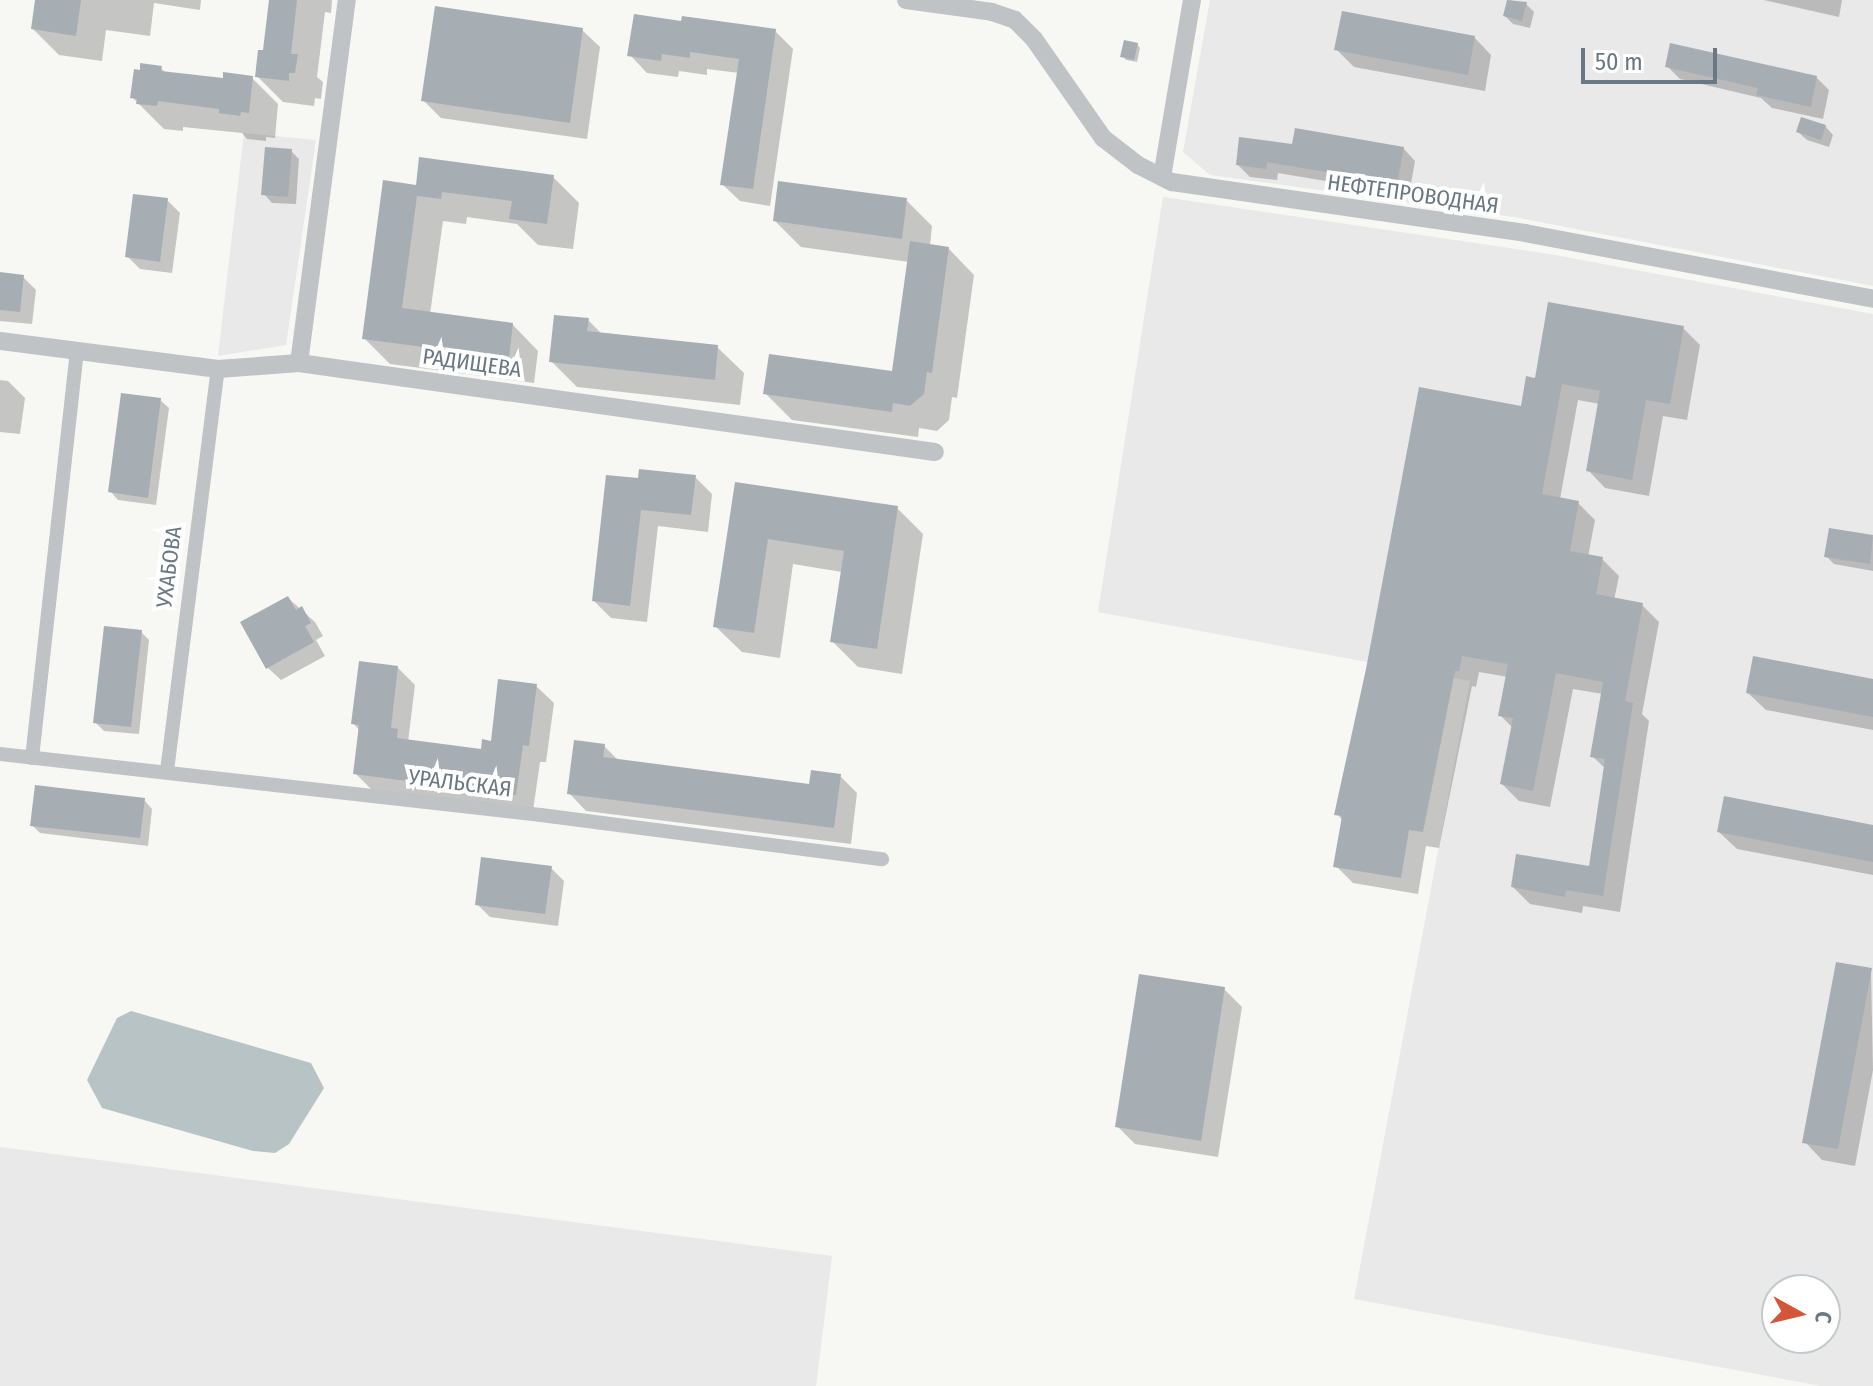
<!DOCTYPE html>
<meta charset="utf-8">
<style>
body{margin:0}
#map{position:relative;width:1873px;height:1386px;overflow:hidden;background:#f7f7f4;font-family:"Fira Sans Condensed",sans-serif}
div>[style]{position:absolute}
.built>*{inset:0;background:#e8e9e8}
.water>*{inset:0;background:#b8c3c6}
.shadow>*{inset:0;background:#0003}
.building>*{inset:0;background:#a7aeb3}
.minor>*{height:14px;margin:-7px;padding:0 7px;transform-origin:7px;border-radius:7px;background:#bfc3c6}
.tertiary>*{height:18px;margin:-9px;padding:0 9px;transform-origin:9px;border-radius:9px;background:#bfc3c6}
span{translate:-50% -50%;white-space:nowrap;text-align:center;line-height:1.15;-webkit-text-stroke:8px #fff;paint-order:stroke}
.street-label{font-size:22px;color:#697883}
.north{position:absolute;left:1761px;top:1274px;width:80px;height:80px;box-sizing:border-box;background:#fff;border:2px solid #c3c9cd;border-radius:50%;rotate:98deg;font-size:22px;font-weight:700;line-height:32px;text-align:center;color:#697883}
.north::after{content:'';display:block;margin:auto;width:28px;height:36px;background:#d45638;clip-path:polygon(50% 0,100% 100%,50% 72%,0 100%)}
.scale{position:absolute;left:1581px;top:48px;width:136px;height:36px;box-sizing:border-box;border:4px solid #697883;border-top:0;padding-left:10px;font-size:24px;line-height:28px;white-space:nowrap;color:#697883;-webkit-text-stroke:6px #fff;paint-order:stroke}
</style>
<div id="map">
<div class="built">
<i style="clip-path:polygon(1210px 0,1873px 0,1873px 286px,1514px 217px,1210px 175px,1183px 152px)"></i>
<i style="clip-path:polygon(244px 133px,316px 140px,286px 345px,218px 356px)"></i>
<i style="clip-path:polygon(evenodd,1163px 197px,1549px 254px,1873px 314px,1873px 1386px,1821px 1386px,1354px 1299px,1470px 681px,1098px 612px,1163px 197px,1777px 1290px,1825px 1290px,1825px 1338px,1777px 1338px,1777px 1290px)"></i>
<i style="clip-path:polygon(0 1147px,832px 1256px,816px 1386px,0 1386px)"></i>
</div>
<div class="water">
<i style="clip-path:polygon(131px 1011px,311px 1063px,324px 1088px,289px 1144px,275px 1153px,253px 1151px,102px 1108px,87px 1080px,117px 1018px)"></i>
</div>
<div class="shadow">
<i style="clip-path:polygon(37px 0,201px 0,200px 10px,154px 3px,150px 36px,106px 30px,102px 61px,59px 55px,33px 29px)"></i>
<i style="clip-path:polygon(271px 0,332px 0,331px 13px,325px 12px,317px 77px,323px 82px,321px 99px,315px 98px,314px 106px,283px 102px,257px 76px,265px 53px)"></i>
<i style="clip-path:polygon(1509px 0,1526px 4px,1534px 12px,1530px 28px,1513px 24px,1505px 16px)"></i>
<i style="clip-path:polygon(1764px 0,1842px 0,1839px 17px)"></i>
<i style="clip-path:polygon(582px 30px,600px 47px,587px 139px,441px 118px,424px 101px)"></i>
<i style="clip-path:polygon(775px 31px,793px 49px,770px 206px,740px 201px,722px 184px,739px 73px,707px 69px,707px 75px,679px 71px,678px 77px,647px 73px,630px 55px)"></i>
<i style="clip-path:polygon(1474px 37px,1491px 55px,1485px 91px,1354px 67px,1336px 49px)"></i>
<i style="clip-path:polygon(1137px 44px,1140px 48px,1137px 62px,1126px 60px,1123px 56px)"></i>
<i style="clip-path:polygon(1667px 66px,1816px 77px,1829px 90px,1823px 119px,1772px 108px,1761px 98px,1680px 79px)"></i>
<i style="clip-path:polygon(161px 68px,167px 74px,225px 80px,252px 78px,278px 104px,275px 138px,266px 137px,266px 141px,247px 139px,242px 133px,183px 127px,183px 131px,164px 129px,132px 97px)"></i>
<i style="clip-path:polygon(1825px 126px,1833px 135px,1829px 147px,1807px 140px,1798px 132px)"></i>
<i style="clip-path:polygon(1294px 146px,1403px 148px,1415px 161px,1409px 195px,1278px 173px,1277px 180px,1250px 177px,1238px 165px)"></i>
<i style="clip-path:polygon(291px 151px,299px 159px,296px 204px,272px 203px,264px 194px)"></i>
<i style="clip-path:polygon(553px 177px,579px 203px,573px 249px,538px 245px,517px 224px,467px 217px,466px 224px,443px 221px,430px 314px,512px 324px,538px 351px,534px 383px,390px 364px,364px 338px,418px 187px)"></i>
<i style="clip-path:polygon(167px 200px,180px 213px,172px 273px,140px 269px,127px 256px)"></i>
<i style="clip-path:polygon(906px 200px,932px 226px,930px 246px,948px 248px,974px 275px,957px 398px,952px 397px,949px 420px,937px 431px,919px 428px,918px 437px,792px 420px,766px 394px,894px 373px,909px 262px,801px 247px,775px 221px)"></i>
<i style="clip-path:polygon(0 274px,23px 277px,36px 290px,32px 324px,0 321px)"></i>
<i style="clip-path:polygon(588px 320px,602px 334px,717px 347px,744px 373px,740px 405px,577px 387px,551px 361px)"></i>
<i style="clip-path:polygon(1683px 328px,1700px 345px,1687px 420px,1663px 416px,1649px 496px,1605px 488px,1588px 470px,1600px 404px,1578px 400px,1560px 499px,1578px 503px,1595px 520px,1588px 557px,1602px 559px,1619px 576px,1614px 600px,1642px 605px,1659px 622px,1642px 714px,1649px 721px,1620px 912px,1583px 906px,1582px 913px,1530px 904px,1513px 887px,1591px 868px,1606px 769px,1592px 756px,1603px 694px,1573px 689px,1550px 807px,1519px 801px,1502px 784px,1513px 728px,1500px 715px,1508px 677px,1479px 672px,1476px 687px,1472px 686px,1439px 848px,1426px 846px,1418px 894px,1353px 883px,1336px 866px,1343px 821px,1337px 814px,1536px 380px)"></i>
<i style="clip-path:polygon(0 380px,8px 381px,25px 398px,20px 434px,0 432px)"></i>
<i style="clip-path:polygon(160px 400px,169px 408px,156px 505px,118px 500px,110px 491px)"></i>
<i style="clip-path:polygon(695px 477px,712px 494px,708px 532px,658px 526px,647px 622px,611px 618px,594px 601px,639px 480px)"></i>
<i style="clip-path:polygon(737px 484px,897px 508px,923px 534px,902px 674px,858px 667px,832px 641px,842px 572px,793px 564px,780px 658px,742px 652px,715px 626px)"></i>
<i style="clip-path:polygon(1830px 530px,1873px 537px,1873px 571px,1834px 564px,1826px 556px)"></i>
<i style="clip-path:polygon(288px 598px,315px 622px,323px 636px,316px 640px,325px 656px,281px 680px,268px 668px)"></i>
<i style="clip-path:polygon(141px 632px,149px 640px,139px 734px,104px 731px,95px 722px)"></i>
<i style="clip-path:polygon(398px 668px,415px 685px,408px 742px,483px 751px,536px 686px,554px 703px,546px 762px,540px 762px,533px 811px,373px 791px,355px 773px,360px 731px,353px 723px)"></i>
<i style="clip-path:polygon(1873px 681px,1873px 730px,1766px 710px,1748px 693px)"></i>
<i style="clip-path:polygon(604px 746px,620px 762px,811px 786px,840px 776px,857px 793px,851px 844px,586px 811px,569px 793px)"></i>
<i style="clip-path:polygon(144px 800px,152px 809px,148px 846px,40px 833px,32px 825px)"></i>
<i style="clip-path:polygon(1873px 827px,1873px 875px,1737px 849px,1719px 832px)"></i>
<i style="clip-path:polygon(551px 868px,564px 881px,558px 926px,490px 917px,477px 904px)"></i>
<i style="clip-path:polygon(1871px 970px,1873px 1070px,1855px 1166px,1822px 1160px,1805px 1142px)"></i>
<i style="clip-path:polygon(1224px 989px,1242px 1007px,1218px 1157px,1135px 1144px,1117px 1126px)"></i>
</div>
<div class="building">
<i style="clip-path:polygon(35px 0,81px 0,76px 36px,31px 29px)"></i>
<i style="clip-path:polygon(269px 0,297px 0,291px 54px,298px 54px,295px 73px,289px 73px,289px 81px,255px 77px,258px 50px,263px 50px)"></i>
<i style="clip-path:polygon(1507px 0,1527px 2px,1522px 21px,1503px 16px)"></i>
<i style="clip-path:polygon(435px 6px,583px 28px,570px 123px,421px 101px)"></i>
<i style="clip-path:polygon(1342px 11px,1475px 36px,1468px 75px,1334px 50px)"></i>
<i style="clip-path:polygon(634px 14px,681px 21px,682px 16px,776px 29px,753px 189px,720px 185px,739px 59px,690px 52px,690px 58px,662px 54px,661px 61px,627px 56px)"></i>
<i style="clip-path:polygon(1124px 40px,1138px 43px,1134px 60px,1120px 57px)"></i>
<i style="clip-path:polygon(1670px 43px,1817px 76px,1811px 107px,1756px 95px,1758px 88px,1665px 67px)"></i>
<i style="clip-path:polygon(140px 63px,162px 66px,161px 71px,223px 78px,223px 72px,253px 76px,249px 113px,241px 112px,240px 116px,219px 113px,219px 109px,158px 101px,157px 106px,136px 104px,137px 99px,130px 98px,134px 69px,140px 70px)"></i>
<i style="clip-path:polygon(1801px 117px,1826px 125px,1821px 140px,1796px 132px)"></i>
<i style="clip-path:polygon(1295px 128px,1404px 147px,1397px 184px,1267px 162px,1266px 169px,1236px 165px,1239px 137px,1292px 144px)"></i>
<i style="clip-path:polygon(265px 147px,292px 149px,288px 197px,261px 195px)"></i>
<i style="clip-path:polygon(419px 157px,554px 175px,547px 224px,509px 219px,512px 201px,442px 192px,441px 199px,417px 196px,402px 308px,513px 323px,509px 358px,362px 339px,383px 180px,416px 185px)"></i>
<i style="clip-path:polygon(778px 181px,907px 198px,902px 239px,773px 221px)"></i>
<i style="clip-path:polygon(133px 194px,168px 198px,160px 262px,125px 257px)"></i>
<i style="clip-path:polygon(910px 241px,949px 247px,932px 373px,927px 372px,924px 394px,910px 406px,893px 403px,892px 412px,763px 394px,769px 354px,892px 371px)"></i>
<i style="clip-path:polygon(0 272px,24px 275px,20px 312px,0 310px)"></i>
<i style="clip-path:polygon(1548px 302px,1684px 326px,1670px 404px,1646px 400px,1632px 480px,1586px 471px,1600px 391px,1562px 384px,1542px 494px,1579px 501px,1570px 551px,1603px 557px,1596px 594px,1643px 603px,1625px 701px,1633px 703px,1603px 896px,1566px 890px,1565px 897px,1511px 887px,1516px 854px,1589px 866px,1605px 759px,1590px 757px,1603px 682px,1556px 673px,1533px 791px,1500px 784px,1513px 718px,1498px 716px,1508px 664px,1462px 656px,1459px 671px,1455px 671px,1423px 832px,1409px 830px,1401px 878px,1333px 867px,1342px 816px,1334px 815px,1366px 669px,1419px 387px,1521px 406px,1526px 376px,1535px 378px)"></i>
<i style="clip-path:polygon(554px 315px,589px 318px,587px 331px,718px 345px,715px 380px,549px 362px)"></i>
<i style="clip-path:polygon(121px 393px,161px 398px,148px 498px,108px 492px)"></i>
<i style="clip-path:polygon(639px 469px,696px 475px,691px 515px,641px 510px,630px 606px,592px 601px,606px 475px,638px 478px)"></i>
<i style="clip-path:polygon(735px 482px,898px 506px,877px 649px,830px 642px,844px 551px,768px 539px,754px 633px,713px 627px)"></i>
<i style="clip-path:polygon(1829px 528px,1873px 535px,1870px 564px,1824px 557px)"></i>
<i style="clip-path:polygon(288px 596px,296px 610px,302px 606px,311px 623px,305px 626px,314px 642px,266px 669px,240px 622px)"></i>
<i style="clip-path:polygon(104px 626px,142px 630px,131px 727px,93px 723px)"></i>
<i style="clip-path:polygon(1753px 656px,1873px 679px,1873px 717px,1746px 693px)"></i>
<i style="clip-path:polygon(359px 661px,398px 666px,391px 728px,398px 729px,397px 738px,481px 749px,482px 739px,491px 741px,498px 679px,537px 684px,529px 746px,523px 745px,516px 795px,353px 774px,359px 725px,351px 724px)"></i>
<i style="clip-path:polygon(574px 740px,605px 744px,603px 757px,809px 784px,811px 770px,841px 774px,834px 828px,567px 794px)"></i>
<i style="clip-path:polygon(35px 785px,145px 798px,140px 838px,30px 826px)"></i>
<i style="clip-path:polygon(1724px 796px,1873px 825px,1873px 862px,1717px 832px)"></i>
<i style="clip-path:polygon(481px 857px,552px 866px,545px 914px,475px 905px)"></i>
<i style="clip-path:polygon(1836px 962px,1872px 968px,1838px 1149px,1802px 1143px)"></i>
<i style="clip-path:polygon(1139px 974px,1225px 987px,1201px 1141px,1115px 1127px)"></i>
</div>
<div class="minor">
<i style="left:0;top:754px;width:544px;rotate:6.43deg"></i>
<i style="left:541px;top:815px;width:344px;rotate:7.4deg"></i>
<i style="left:32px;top:758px;width:408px;rotate:-83.7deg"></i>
<i style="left:167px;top:771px;width:405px;rotate:-82.8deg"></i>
</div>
<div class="tertiary">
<i style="left:906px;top:0;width:87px;rotate:7.9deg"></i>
<i style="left:992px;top:12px;width:24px;rotate:19deg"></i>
<i style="left:1015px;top:20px;width:27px;rotate:45deg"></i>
<i style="left:1034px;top:39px;width:121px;rotate:55.1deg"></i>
<i style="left:1103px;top:138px;width:44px;rotate:37.6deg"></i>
<i style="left:1138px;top:165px;width:38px;rotate:27deg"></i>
<i style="left:1172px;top:182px;width:357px;rotate:8.2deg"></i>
<i style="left:1525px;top:233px;width:354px;rotate:10.7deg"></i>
<i style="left:1162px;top:177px;width:180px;rotate:-80.4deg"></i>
<i style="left:0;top:341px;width:220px;rotate:7.3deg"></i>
<i style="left:218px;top:369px;width:81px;rotate:-4.2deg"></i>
<i style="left:299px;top:363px;width:642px;rotate:7.97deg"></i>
<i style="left:299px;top:363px;width:366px;rotate:-82.5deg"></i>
</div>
<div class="street-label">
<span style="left:1413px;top:194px;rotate:8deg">НЕФТЕПРОВОДНАЯ</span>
<span style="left:472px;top:363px;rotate:8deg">РАДИЩЕВА</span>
<span style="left:169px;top:567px;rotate:-83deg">УХАБОВА</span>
<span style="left:460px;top:783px;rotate:7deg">УРАЛЬСКАЯ</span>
</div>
<div class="north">С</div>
<div class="scale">50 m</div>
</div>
